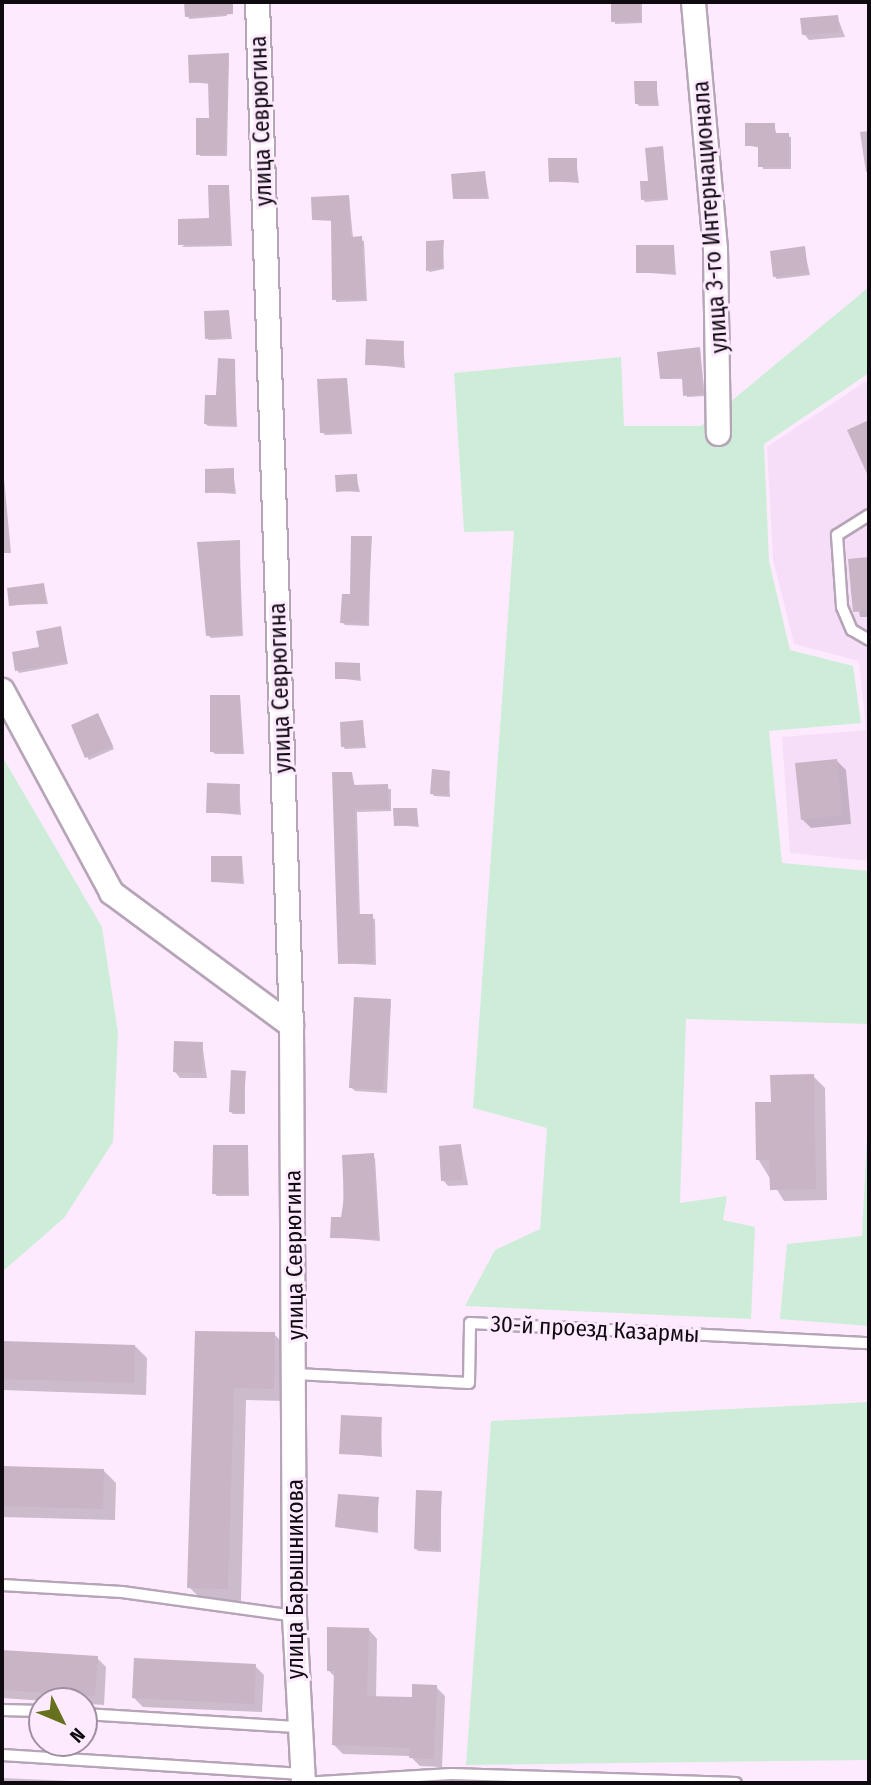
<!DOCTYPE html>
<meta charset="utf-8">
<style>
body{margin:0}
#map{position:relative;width:871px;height:1785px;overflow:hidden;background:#feeafe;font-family:"Fira Sans Condensed",sans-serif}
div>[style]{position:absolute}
.built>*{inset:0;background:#f7def8}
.green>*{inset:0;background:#cdedd8}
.shadow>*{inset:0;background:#0003}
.building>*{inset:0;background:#c9b4c6}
.roads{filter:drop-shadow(2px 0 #b6a4b7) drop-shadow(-2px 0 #b6a4b7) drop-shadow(0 2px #b6a4b7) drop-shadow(0 -2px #b6a4b7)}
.service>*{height:10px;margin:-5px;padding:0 5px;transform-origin:5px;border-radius:5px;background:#fff}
.minor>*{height:23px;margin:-11.5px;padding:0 11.5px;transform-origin:11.5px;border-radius:11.5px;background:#fff}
span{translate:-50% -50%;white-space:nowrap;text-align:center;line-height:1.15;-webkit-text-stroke:6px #feeafe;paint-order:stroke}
.street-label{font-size:23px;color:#0f0910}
.frame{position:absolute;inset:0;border:4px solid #0f0910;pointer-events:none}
.north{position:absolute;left:28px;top:1687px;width:70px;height:70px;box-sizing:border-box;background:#feeafe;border:2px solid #9e909f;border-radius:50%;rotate:133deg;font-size:19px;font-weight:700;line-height:28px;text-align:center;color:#0f0910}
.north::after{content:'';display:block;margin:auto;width:24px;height:32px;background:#65711c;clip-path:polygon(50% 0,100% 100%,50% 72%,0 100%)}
</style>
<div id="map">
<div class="built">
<i style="clip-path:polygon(869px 379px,869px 861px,790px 853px,782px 737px,866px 730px,859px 661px,794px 644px,773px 560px,767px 447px)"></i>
</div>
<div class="green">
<i style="clip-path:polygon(869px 287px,869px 373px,764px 444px,769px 561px,790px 650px,853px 666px,861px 723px,769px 731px,782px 863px,869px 871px,869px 1024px,686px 1019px,680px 1203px,727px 1196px,723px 1220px,755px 1227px,751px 1319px,465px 1306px,495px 1250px,540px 1229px,547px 1128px,473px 1108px,514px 531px,464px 532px,454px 373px,621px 357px,624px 426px,701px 426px)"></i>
<i style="clip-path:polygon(2px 756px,102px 927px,118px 1033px,113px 1142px,64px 1218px,2px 1272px)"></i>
<i style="clip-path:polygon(869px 1095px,869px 1326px,780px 1319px,787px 1244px,862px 1236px)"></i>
<i style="clip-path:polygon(869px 1402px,869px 1760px,466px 1765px,491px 1421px)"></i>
</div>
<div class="shadow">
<i style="clip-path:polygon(185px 2px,226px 2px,227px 16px,189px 19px)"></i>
<i style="clip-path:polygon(613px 2px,642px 2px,642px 23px,615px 24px)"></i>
<i style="clip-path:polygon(837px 16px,845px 37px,809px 40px,804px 34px)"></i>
<i style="clip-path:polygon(229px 55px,227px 156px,200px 156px,211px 120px,210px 84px,191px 82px)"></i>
<i style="clip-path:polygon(656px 83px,659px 106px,639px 106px,637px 103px)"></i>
<i style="clip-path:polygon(774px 125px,777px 135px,791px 137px,791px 169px,763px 169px,760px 148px,747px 145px)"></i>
<i style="clip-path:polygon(869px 131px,869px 172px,866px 172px,860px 132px)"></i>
<i style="clip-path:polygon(663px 148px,668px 200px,645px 202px,643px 199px)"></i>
<i style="clip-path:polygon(576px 159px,579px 183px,551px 181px)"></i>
<i style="clip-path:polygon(485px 173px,489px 199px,455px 199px)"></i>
<i style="clip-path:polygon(229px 187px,232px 246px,182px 247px,210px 220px)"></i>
<i style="clip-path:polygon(349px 197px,353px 238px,364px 241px,367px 301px,336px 302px,333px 221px,314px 220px)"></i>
<i style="clip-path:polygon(2px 222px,3px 224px,3px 253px,2px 253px)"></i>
<i style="clip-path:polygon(443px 242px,444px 269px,430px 272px,427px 270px)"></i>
<i style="clip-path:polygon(674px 246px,676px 275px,637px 272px)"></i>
<i style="clip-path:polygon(804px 248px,810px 275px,777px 279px,775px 277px)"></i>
<i style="clip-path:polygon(229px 312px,232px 339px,209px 340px,206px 338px)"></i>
<i style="clip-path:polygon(403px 342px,405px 368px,366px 364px)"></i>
<i style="clip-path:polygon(700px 349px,705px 396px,687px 397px,683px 379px,662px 379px)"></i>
<i style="clip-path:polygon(234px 360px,237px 427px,208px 426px,206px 424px)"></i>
<i style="clip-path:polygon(347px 380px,352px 434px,325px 435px,322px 432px)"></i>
<i style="clip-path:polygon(2px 466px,3px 468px,11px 553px,2px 553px)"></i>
<i style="clip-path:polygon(233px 470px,236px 494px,207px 492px)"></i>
<i style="clip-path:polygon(356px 476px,360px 492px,337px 491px)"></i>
<i style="clip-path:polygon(371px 538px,369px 626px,345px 625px,342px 622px)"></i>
<i style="clip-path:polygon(239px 542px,243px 636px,211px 638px,208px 635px)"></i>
<i style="clip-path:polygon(869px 559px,869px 617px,860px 617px,850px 560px)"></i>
<i style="clip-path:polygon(44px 585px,48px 604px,11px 605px)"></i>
<i style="clip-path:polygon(60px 628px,68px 664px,19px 673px,17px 670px)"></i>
<i style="clip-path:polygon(359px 664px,361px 681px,336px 678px)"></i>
<i style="clip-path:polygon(240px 697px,244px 754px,215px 754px,212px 751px)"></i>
<i style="clip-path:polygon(98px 715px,114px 749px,89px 760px,87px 757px)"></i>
<i style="clip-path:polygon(362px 722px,366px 748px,345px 749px,343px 746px)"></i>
<i style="clip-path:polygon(837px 761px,846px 770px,851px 824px,811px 828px,802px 819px)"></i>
<i style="clip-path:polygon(449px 772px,450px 797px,434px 796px,432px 793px)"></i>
<i style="clip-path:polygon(352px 773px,355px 787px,391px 789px,391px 811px,357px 812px,360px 916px,375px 919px,376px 965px,339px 963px)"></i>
<i style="clip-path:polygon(239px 786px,241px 815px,208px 812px)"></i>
<i style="clip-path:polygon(416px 809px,419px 827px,396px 825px)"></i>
<i style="clip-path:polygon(242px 857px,244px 884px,213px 882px)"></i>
<i style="clip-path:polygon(391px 1001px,387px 1093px,355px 1091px,351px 1087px)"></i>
<i style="clip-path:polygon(202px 1043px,207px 1078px,180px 1078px,175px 1072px)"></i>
<i style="clip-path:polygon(245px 1073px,245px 1114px,233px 1114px,230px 1111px)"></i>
<i style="clip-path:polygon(813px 1076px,825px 1088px,827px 1200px,784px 1201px,758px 1159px,773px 1104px)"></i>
<i style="clip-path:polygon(461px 1146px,468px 1185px,448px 1186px,443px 1180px)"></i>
<i style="clip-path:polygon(248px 1147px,249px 1196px,217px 1196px,214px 1193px)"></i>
<i style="clip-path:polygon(344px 1156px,375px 1158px,380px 1241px,332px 1237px,343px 1219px)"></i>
<i style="clip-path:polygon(197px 1333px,274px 1334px,287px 1347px,287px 1401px,246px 1400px,241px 1601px,202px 1600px,189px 1587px)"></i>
<i style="clip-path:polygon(2px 1343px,135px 1346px,147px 1358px,146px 1395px,2px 1390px)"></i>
<i style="clip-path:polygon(381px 1419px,382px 1457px,341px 1453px)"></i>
<i style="clip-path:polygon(2px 1468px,104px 1471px,116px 1483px,115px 1520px,2px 1517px)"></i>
<i style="clip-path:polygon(441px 1493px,441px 1552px,418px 1551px,415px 1548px)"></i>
<i style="clip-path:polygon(378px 1499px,378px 1533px,336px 1527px)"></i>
<i style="clip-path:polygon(368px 1629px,377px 1639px,376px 1698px,414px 1699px,436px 1687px,445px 1696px,442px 1767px,420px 1766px,410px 1756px,343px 1754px,334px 1745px,336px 1678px,328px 1670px)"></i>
<i style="clip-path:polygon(2px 1652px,97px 1658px,106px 1667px,104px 1705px,2px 1698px)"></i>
<i style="clip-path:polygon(255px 1666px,264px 1675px,262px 1712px,143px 1707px,134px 1698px)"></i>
<i style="clip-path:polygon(2px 1778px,94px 1782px,95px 1783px,2px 1783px)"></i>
</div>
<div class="building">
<i style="clip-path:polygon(184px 2px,233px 2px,233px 14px,185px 17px)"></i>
<i style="clip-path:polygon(611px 2px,640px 2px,641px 21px,611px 22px)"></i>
<i style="clip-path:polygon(838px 15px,840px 32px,802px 35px,800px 18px)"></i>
<i style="clip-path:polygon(229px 53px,225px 154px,196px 155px,196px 118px,209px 118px,208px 82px,189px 83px,188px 55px)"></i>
<i style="clip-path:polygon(634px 81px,657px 81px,657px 104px,635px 104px)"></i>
<i style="clip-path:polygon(745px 123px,775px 123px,775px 133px,789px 133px,789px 167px,758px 167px,758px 146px,745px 146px)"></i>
<i style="clip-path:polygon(663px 146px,667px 198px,641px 200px,640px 181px,648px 181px,645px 148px)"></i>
<i style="clip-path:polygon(548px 158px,577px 158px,577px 181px,549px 182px)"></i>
<i style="clip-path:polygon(485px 171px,487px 197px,453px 199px,451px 174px)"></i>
<i style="clip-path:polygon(208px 185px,229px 185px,230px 244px,178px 245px,178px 219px,209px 218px)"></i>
<i style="clip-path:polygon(349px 195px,351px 237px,362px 236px,365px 299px,332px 300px,331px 220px,312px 220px,311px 197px)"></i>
<i style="clip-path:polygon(444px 240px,442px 267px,426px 271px,426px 241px)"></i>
<i style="clip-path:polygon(636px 245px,674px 245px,674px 273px,636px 273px)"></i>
<i style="clip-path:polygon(805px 246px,808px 273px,773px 277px,770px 251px)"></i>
<i style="clip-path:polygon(229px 310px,230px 337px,205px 339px,204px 311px)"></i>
<i style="clip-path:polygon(366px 339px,404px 341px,403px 366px,365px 365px)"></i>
<i style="clip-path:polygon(700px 347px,703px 394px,683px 396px,682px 377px,660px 379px,657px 352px)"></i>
<i style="clip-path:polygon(218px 358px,235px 359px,236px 425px,204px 424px,205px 395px,216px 395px)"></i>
<i style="clip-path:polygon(347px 378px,350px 432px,320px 433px,317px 379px)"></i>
<i style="clip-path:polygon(869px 420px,869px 478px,847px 430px)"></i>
<i style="clip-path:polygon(234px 468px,234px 492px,205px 493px,205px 469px)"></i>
<i style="clip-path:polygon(357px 474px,358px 490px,336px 492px,335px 475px)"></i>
<i style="clip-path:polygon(351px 536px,372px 536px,367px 624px,340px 623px,342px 594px,350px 594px)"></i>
<i style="clip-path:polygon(240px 540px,241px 634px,206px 636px,197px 542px)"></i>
<i style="clip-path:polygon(869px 557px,869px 611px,853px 612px,848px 559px)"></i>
<i style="clip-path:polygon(44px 583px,46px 602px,9px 606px,7px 588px)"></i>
<i style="clip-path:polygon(61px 626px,67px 662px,15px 671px,12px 652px,39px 647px,36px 631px)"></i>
<i style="clip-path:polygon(335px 662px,360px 663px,360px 679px,335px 679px)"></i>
<i style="clip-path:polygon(210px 695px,240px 695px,242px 753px,210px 752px)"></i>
<i style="clip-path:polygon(98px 713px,113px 746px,85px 758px,71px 725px)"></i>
<i style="clip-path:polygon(363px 720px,365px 746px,341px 747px,340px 722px)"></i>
<i style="clip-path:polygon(837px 759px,843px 815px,801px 820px,795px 763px)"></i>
<i style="clip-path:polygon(432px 769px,450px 771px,448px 795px,430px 794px)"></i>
<i style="clip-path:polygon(332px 772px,352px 772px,353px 785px,388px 784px,389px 809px,355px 809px,358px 914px,373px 914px,374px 963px,338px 964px)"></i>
<i style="clip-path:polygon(207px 783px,240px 784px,239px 813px,206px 813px)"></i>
<i style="clip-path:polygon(393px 808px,417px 808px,418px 825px,394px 826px)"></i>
<i style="clip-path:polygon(211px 856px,242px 856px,242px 882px,211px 882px)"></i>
<i style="clip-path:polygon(354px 997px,391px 999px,383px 1090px,349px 1088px)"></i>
<i style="clip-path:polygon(174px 1041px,203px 1042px,202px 1073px,173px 1072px)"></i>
<i style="clip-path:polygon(231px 1070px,246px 1071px,243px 1113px,229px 1112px)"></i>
<i style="clip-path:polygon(814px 1074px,816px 1189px,770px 1190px,769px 1160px,756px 1160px,755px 1102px,771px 1102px,770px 1075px)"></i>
<i style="clip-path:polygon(461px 1144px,463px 1180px,441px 1181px,439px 1146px)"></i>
<i style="clip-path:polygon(213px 1145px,248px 1145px,248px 1194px,212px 1194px)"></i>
<i style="clip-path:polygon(374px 1153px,378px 1239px,330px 1238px,331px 1217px,341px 1217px,344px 1198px,342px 1155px)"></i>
<i style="clip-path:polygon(195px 1331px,275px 1332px,274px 1389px,234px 1388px,228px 1589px,187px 1588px)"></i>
<i style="clip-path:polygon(2px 1341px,135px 1345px,134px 1383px,2px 1379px)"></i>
<i style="clip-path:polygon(341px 1415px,382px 1417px,380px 1456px,339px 1454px)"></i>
<i style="clip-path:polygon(2px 1466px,104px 1469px,103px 1509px,2px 1506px)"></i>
<i style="clip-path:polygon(416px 1490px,442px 1491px,439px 1550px,414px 1549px)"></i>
<i style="clip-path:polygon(338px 1494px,379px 1497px,376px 1531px,335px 1527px)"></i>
<i style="clip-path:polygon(327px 1627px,369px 1628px,367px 1696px,412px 1697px,412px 1684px,437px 1685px,434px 1759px,409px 1758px,410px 1748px,332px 1745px,334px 1671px,327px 1671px)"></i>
<i style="clip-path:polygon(2px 1650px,98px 1656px,95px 1696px,2px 1690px)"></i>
<i style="clip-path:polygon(134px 1658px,256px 1664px,254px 1704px,132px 1698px)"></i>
</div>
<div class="roads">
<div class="service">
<i style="left:869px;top:515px;width:38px;rotate:148deg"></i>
<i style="left:837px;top:535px;width:72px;rotate:86deg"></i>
<i style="left:842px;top:607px;width:25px;rotate:67deg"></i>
<i style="left:852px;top:630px;width:20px;rotate:30deg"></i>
<i style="left:296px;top:1374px;width:173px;rotate:3deg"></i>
<i style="left:469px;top:1383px;width:60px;rotate:-89deg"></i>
<i style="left:470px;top:1323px;width:400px;rotate:2.9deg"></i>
<i style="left:2px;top:1585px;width:120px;rotate:3.3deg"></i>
<i style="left:122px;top:1592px;width:174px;rotate:7.9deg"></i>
<i style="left:2px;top:1710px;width:40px;rotate:1.4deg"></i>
<i style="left:84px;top:1714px;width:212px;rotate:3.5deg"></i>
<i style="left:2px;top:1755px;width:301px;rotate:3.6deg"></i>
<i style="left:303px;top:1783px;width:148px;rotate:-3.5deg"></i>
<i style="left:451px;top:1774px;width:285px;rotate:1.8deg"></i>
</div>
<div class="minor">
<i style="left:257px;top:2px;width:1024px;rotate:88.1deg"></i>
<i style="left:291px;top:1025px;width:591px;rotate:89.71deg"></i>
<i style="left:294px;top:1616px;width:167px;rotate:86.9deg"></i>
<i style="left:693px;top:2px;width:248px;rotate:84.9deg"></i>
<i style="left:715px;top:249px;width:184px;rotate:89.1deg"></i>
<i style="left:2px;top:690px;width:230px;rotate:61.6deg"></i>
<i style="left:111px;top:892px;width:224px;rotate:36.5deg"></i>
</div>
</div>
<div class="street-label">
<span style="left:261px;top:121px;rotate:-92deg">улица Севрюгина</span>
<span style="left:710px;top:217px;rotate:-94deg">улица 3-го Интернационала</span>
<span style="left:280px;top:688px;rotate:-92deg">улица Севрюгина</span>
<span style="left:294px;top:1255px;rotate:-91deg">улица Севрюгина</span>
<span style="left:595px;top:1329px;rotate:3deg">30-й проезд Казармы</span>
<span style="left:295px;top:1579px;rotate:-90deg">улица Барышникова</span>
</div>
<div class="frame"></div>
<div class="north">N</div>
</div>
